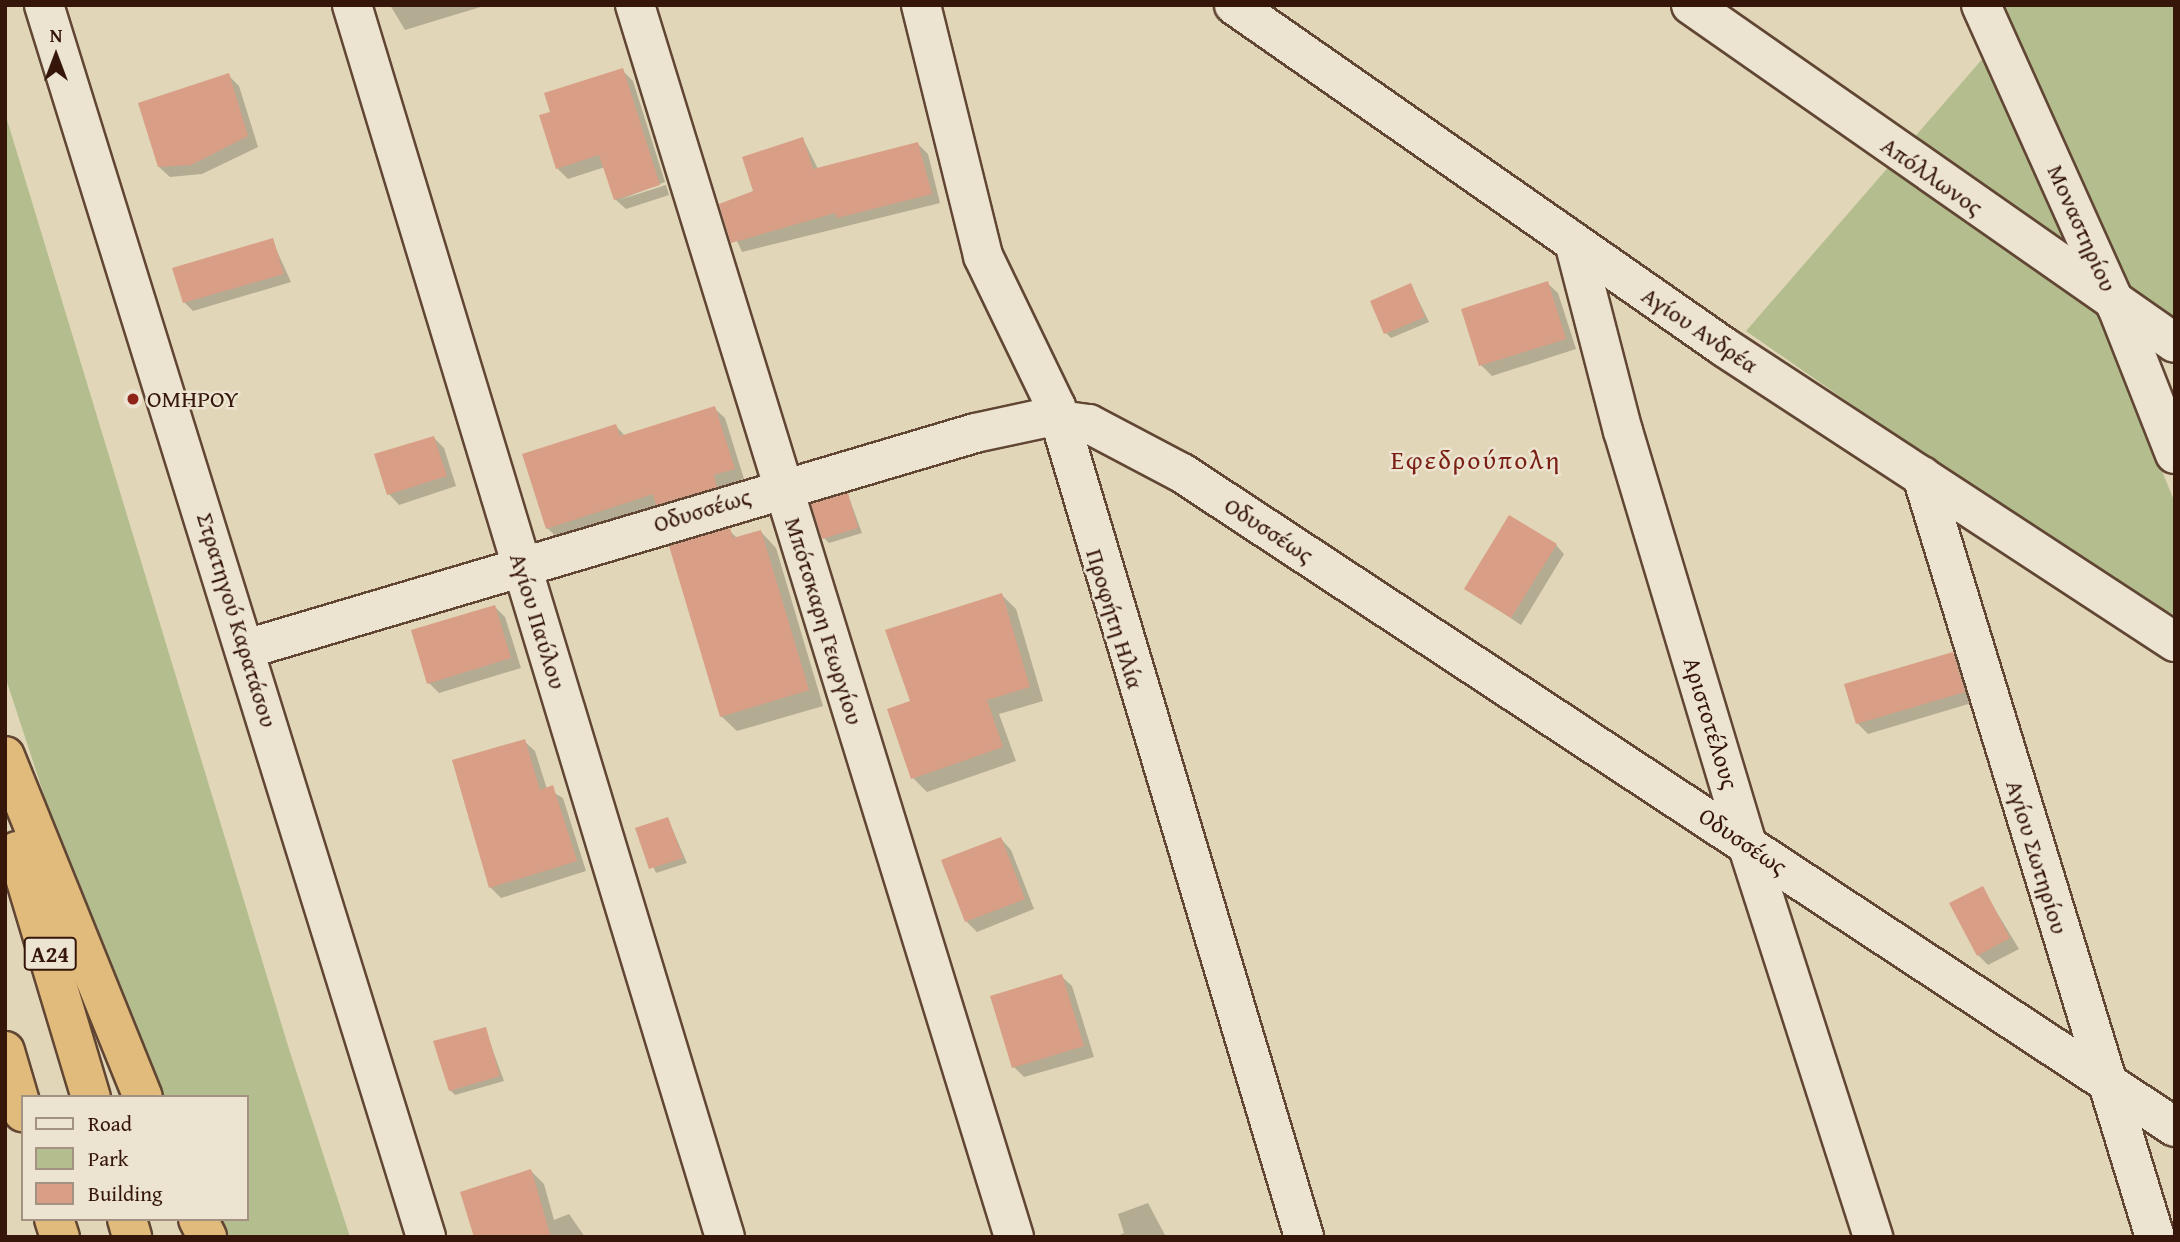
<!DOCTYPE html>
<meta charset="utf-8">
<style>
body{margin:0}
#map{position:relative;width:2180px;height:1242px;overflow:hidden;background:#e1d6b8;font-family:"Gentium Book Plus",serif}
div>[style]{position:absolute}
.green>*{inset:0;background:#b4bd8e}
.shadow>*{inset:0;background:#0003}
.building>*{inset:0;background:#d99e86}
.roads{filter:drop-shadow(2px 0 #614634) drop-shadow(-2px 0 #614634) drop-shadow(0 2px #614634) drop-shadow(0 -2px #614634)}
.minor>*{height:38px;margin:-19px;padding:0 19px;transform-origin:19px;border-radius:19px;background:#ece4d1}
.tertiary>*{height:38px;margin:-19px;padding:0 19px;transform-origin:19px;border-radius:19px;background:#ece4d1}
.trunk>*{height:38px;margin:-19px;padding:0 19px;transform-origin:19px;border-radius:19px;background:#e0bb7c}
.dots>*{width:19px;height:19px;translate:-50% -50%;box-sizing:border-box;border:4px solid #ece4d1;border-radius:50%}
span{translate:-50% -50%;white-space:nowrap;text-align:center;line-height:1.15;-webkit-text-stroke:5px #ece4d1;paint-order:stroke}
.shield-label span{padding:2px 5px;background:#ece4d1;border:2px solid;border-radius:5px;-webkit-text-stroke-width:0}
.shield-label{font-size:23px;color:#361608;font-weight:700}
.street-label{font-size:24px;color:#361608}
.poi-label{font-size:24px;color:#361608}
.left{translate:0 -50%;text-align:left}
.neighbourhood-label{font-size:26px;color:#7a1f14;letter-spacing:2px}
.frame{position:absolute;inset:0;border:7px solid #361608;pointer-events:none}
.legend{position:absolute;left:21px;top:1095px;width:228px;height:126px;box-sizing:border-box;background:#ece4d1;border:2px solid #a39281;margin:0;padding:9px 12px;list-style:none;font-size:21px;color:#361608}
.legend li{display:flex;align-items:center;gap:14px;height:35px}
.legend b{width:35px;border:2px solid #a39281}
.north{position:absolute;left:21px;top:21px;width:70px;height:70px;-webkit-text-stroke:5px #ece4d1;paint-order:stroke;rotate:0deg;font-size:19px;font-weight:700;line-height:28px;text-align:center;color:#361608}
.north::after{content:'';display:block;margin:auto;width:24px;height:32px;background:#361608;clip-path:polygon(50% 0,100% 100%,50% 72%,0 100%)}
</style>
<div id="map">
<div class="green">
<i style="clip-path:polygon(2002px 5px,2175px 5px,2175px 318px,2076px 258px,2175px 503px,2175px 614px,2151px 607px,2061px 550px,1746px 331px,2011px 26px)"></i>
<i style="clip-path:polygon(5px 113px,289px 1049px,350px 1237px,206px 1237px,196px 1219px,247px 1219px,247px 1097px,143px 1097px,5px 676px)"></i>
</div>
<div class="shadow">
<i style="clip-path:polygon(390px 5px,487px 5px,405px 30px)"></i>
<i style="clip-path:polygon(622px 70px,633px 81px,665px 182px,619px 200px,666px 185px,669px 195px,626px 209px,615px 199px,605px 167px,568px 179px,557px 168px,553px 113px)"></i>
<i style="clip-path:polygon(228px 75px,239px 86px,258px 147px,202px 174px,170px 177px,159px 167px)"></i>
<i style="clip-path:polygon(803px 139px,818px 169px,918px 144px,928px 154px,940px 203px,742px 252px,721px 205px,755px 192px)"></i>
<i style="clip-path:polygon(272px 240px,291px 282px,193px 311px,185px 303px,175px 269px)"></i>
<i style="clip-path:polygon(1547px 283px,1558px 293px,1576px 349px,1492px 376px,1481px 365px,1463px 310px)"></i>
<i style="clip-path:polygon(1411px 285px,1429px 322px,1391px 338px,1386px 333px)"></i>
<i style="clip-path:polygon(714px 408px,725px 418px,744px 479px,723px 486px,727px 497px,669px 514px,660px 506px,558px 538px,547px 528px,616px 426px,625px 436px)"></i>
<i style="clip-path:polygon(434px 438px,444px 448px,456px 486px,399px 505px,389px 494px)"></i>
<i style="clip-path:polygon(848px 495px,862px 533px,829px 543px,824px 538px)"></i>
<i style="clip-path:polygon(729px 530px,738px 539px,761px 532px,776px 548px,823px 706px,737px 731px,721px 716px)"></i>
<i style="clip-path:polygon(1556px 545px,1564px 554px,1521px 625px,1466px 588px)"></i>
<i style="clip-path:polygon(1002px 595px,1016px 609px,1043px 701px,999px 714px,1016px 761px,927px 792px,913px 778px,912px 702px)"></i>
<i style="clip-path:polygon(495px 607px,505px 617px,521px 668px,439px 693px,429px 683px)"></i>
<i style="clip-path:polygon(1952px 654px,1963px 664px,1975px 702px,1868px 734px,1857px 723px)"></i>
<i style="clip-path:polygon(524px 741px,535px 751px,547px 789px,563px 798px,586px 871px,501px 898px,491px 888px,455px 762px)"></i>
<i style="clip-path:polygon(668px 819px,687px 863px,656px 873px,637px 829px)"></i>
<i style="clip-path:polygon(1001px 839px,1011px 850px,1034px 909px,977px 932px,966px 921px)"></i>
<i style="clip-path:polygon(1982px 888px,2019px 949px,1988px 965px,1978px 955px)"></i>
<i style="clip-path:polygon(1061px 976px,1072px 986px,1094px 1057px,1024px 1077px,1014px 1067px)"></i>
<i style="clip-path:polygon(485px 1029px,504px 1081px,455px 1095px,450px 1090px)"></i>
<i style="clip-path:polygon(531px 1171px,544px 1184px,554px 1220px,569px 1214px,585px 1237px,475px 1237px)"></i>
<i style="clip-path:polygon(1148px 1203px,1166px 1237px,1115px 1237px,1124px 1233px,1118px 1214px)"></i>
</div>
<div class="building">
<i style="clip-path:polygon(623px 68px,660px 185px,614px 200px,599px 155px,556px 169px,539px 115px,550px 112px,544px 93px)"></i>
<i style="clip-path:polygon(229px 73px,248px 136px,191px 165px,158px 167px,138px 103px)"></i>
<i style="clip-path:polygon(803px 137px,813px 169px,918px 142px,932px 194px,837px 218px,835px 213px,731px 243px,719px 204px,753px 191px,742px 157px)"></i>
<i style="clip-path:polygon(273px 238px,284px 274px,183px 303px,172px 268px)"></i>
<i style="clip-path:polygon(1548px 281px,1566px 339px,1479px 366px,1461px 309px)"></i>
<i style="clip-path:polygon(1411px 283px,1425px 317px,1384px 334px,1370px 301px)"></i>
<i style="clip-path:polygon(715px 406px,735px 469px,714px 475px,717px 487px,656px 505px,653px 494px,546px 529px,522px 454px,616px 424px,620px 436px)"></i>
<i style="clip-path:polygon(434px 436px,447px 476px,387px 495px,374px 454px)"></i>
<i style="clip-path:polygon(848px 493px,858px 528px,822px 539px,811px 504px)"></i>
<i style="clip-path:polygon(1509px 515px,1557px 544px,1511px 618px,1464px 589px)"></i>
<i style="clip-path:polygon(730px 528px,733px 538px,761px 530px,809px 690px,720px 717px,669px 546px)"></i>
<i style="clip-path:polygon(1002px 593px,1030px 687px,987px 700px,1003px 747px,911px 779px,887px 709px,910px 701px,885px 630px)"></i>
<i style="clip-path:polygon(495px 605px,511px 658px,427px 684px,411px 630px)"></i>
<i style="clip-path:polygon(1953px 652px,1965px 692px,1856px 724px,1844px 684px)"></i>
<i style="clip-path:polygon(525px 739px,540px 790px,553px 785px,577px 861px,489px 888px,452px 760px)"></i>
<i style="clip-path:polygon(668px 817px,683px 858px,649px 869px,635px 828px)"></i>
<i style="clip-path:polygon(1001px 837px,1025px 899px,965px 922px,941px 860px)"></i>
<i style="clip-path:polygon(1983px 886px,2010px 938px,1977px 956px,1949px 903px)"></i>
<i style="clip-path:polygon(1062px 974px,1084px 1046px,1012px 1068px,990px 996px)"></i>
<i style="clip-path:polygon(486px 1027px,500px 1076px,449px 1091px,433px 1041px)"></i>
<i style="clip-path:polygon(531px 1169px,551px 1237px,474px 1237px,460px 1192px)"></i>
</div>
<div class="roads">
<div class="minor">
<i style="left:352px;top:5px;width:1287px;rotate:73.16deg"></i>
<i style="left:635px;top:5px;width:1289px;rotate:72.9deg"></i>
<i style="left:921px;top:5px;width:259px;rotate:76.1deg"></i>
<i style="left:983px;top:256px;width:168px;rotate:64.2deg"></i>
<i style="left:1056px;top:407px;width:866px;rotate:73.36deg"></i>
<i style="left:1234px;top:5px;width:598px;rotate:34.91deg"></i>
<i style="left:1724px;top:347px;width:539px;rotate:33.19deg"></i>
<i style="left:1691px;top:5px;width:590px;rotate:34.93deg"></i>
<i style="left:1981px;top:5px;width:331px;rotate:65.8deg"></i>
<i style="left:2117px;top:307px;width:158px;rotate:68.5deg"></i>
<i style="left:1575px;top:246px;width:191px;rotate:75.5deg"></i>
<i style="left:1623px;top:431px;width:431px;rotate:73.3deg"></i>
<i style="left:1747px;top:844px;width:413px;rotate:72.2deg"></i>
<i style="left:1922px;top:476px;width:796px;rotate:72.98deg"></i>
<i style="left:246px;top:649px;width:760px;rotate:-16.5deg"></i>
<i style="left:975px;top:433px;width:72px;rotate:-12.1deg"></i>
<i style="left:1045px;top:418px;width:44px;rotate:7.8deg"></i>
<i style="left:1089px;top:424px;width:105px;rotate:27.8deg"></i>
<i style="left:1182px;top:473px;width:1189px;rotate:33.37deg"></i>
</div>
<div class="tertiary">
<i style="left:44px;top:5px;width:1290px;rotate:72.77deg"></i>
</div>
<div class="trunk">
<i style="left:5px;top:756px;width:368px;rotate:68deg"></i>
<i style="left:17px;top:851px;width:257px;rotate:73.3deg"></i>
<i style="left:5px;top:1051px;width:64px;rotate:73.6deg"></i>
<i style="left:54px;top:1219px;width:19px;rotate:72deg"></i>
<i style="left:127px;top:1219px;width:19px;rotate:74deg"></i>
<i style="left:198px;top:1219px;width:20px;rotate:63deg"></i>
</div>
</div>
<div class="dots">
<i style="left:133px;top:399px;background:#8f2418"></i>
</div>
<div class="shield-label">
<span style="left:50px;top:954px">Α24</span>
</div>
<div class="street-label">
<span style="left:1932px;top:176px;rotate:35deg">Απόλλωνος</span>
<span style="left:2082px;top:228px;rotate:66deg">Μοναστηρίου</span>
<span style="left:1700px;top:330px;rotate:34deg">Αγίου Ανδρέα</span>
<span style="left:702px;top:510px;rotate:-17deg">Οδυσσέως</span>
<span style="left:1269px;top:530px;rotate:33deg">Οδυσσέως</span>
<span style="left:1115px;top:619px;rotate:73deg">Προφήτη Ηλία</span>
<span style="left:237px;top:620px;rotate:73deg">Στρατηγού Καρατάσου</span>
<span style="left:538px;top:621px;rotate:73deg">Αγίου Παύλου</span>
<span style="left:824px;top:621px;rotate:73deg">Μπότσκαρη Γεωργίου</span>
<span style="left:1711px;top:723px;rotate:73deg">Αριστοτέλους</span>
<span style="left:1743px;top:841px;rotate:34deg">Οδυσσέως</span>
<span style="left:2037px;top:857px;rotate:73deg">Αγίου Σωτηρίου</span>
</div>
<div class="poi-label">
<span class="left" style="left:147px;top:399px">ΟΜΗΡΟΥ</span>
</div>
<div class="neighbourhood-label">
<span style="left:1476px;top:460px">Εφεδρούπολη</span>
</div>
<div class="frame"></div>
<ul class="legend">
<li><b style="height:9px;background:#ece4d1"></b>Road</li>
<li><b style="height:19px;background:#b4bd8e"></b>Park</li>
<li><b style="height:19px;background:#d99e86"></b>Building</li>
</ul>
<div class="north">N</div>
</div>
